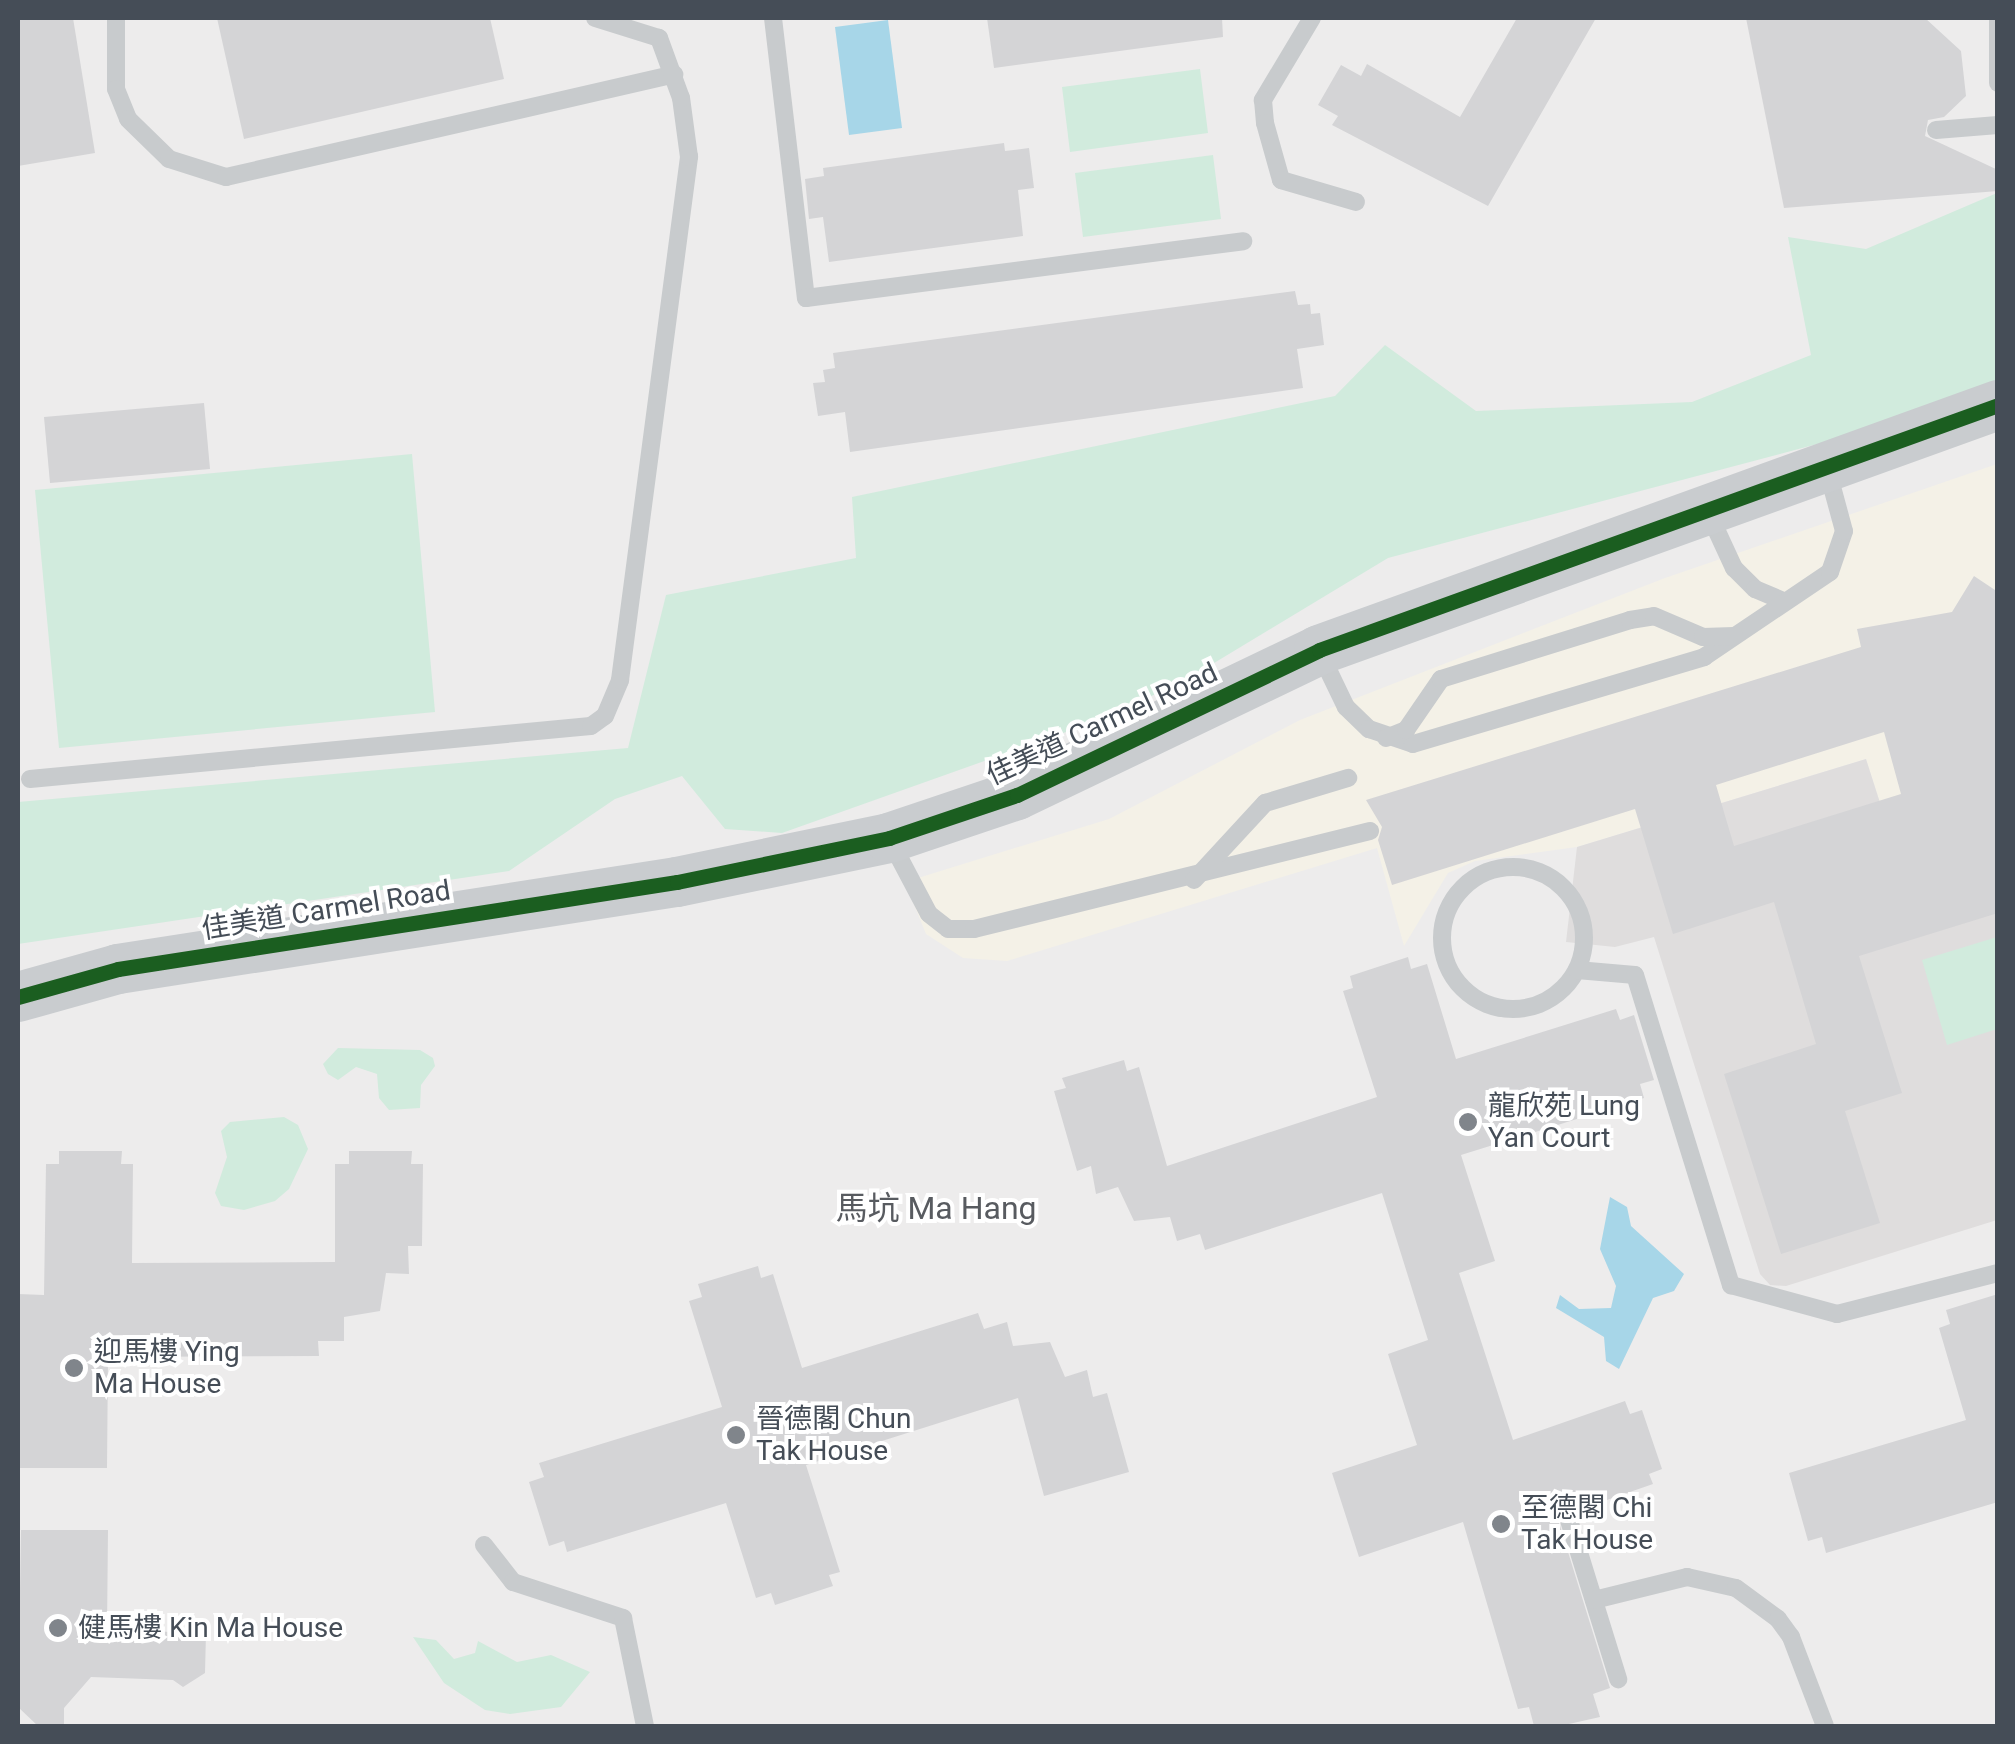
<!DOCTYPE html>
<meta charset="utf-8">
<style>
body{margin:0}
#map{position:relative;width:2015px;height:1744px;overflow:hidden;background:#edecec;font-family:Roboto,"Noto Sans TC",sans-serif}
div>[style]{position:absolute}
.commercial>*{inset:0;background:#f4f1e7}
.education>*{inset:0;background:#dfdddd}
.green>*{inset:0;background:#d1ebdd}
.water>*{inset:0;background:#a7d6e8}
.building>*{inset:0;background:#d4d4d6}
.lane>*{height:18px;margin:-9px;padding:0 9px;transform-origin:9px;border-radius:9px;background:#c8cbcd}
.lane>.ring{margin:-9px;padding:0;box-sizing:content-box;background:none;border:18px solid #c8cbcd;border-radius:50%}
.secondary>*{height:50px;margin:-25px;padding:0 25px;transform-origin:25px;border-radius:25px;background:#c9cccf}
.cycleway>*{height:15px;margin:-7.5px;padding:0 7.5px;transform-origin:7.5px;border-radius:7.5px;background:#1b5e20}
.dots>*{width:28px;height:28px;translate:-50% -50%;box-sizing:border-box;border:5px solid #fff;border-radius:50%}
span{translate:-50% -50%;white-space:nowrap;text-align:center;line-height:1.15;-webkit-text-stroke:8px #fff;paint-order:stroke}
.street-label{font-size:28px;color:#454d57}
.poi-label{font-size:28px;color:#454d57}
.left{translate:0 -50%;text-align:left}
.quarter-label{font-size:32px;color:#585b60}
.frame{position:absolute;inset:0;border:20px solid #454d57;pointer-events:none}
</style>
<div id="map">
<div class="commercial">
<i style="clip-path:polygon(1997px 464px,1997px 880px,1890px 834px,1866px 759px,1577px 847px,1475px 861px,1448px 873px,1404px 946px,1377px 848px,1007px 961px,963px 958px,926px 934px,905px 882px,1109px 819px,1300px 720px,1665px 578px)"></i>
</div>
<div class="education">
<i style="clip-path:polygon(1866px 759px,1890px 834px,1997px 880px,1997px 1220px,1786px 1286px,1770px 1285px,1760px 1274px,1654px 937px,1615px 947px,1566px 942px,1577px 847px)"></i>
</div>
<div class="green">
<i style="clip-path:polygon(1200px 69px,1208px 133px,1070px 152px,1062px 87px)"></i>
<i style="clip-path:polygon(1213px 155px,1221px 219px,1083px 237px,1075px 173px)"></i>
<i style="clip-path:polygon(1997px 193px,1997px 386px,1836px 439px,1388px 558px,1181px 683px,1080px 727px,782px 833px,725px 829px,682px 776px,615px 799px,509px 871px,18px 944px,18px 802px,628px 748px,666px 595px,856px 558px,852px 497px,1335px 396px,1385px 345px,1476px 411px,1692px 402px,1811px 355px,1788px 237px,1866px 249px)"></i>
<i style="clip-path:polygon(412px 454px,435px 712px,59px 748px,35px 490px)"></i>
<i style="clip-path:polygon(1997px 937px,1997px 1029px,1947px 1045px,1922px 960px)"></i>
<i style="clip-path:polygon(338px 1048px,420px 1050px,433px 1058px,435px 1066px,421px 1085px,420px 1108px,389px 1110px,379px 1098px,377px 1074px,356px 1067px,338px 1080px,328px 1074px,323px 1064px)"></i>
<i style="clip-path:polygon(284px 1117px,298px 1125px,308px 1149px,289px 1189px,275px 1201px,244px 1210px,221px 1206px,215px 1193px,227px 1157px,221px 1131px,230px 1122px)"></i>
<i style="clip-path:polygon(413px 1637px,436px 1640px,454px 1659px,475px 1653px,478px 1641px,517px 1662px,551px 1655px,590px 1672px,561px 1707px,510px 1714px,485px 1710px,444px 1683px)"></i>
</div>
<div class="water">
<i style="clip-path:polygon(888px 20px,902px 128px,849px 135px,835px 27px)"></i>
<i style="clip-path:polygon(1610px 1197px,1627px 1207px,1631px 1226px,1684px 1274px,1674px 1291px,1653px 1298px,1619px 1369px,1606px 1361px,1604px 1337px,1556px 1308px,1560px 1295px,1579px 1309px,1611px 1308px,1616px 1286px,1600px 1249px)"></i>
</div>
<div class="building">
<i style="clip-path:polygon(18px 18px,73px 18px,95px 153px,18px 166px)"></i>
<i style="clip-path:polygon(217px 18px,490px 18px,504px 79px,244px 139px)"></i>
<i style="clip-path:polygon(987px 18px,1222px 18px,1223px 37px,994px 68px)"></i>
<i style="clip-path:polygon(1517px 18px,1596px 18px,1488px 206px,1332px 125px,1338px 116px,1318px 105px,1341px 65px,1361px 76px,1367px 64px,1460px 117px)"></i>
<i style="clip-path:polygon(1746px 18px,1925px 18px,1961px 51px,1966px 96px,1944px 117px,1928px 120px,1925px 136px,1998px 170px,1998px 191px,1784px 208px)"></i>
<i style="clip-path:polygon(1004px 143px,1005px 151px,1029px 148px,1034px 188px,1018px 190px,1023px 236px,829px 262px,823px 217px,809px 219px,805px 179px,824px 176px,823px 168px)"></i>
<i style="clip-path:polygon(1295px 291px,1298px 305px,1310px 304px,1311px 314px,1320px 313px,1324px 345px,1297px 349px,1303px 388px,850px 452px,845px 412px,818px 416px,813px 383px,825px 382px,823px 370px,835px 368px,833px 353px)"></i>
<i style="clip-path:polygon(204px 403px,210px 469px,50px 483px,44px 417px)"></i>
<i style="clip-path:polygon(evenodd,1974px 576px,1998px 592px,1998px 913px,1859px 956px,1902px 1093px,1845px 1111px,1880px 1223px,1781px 1254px,1724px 1074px,1816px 1044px,1774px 902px,1673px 934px,1635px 809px,1392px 885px,1378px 840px,1382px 827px,1366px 800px,1861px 647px,1857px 629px,1952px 612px,1974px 576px,1884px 732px,1901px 794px,1734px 846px,1716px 785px,1884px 732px)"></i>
<i style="clip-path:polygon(1408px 957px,1411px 969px,1427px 964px,1456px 1059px,1616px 1009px,1620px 1020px,1634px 1015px,1654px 1080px,1640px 1084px,1644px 1098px,1461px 1155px,1495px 1261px,1459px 1273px,1513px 1440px,1625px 1401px,1630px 1414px,1642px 1410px,1662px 1469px,1649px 1474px,1653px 1484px,1578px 1510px,1565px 1505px,1556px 1513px,1610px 1688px,1593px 1694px,1600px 1717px,1560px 1726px,1534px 1726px,1529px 1707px,1518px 1709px,1463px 1522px,1359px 1557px,1332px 1473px,1417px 1445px,1388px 1354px,1428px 1340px,1382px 1193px,1205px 1250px,1200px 1234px,1177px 1241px,1170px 1217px,1134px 1221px,1118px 1187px,1096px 1194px,1091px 1166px,1077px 1171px,1054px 1091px,1066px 1088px,1062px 1078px,1124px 1060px,1127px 1071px,1139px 1067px,1167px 1166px,1377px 1097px,1343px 991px,1353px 988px,1350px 976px)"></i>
<i style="clip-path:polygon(59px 1151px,122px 1151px,121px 1164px,133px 1164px,132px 1263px,335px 1262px,335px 1164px,349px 1164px,349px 1151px,412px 1151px,411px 1164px,423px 1164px,422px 1246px,408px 1246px,409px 1274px,386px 1273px,380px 1311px,344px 1317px,344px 1341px,318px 1341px,319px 1356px,108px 1357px,107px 1468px,20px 1468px,18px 1294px,44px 1295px,46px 1164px,59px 1164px)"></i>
<i style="clip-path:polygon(758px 1266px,761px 1278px,773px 1274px,802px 1368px,978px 1313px,984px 1329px,1007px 1322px,1013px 1346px,1050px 1342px,1065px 1377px,1087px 1370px,1093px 1397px,1107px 1393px,1129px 1472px,1044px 1496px,1018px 1398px,806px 1465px,840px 1572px,829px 1575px,833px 1586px,775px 1605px,771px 1593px,756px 1598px,726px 1503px,567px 1552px,564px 1541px,549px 1546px,529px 1482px,544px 1477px,539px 1463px,722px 1407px,689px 1301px,702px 1297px,698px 1284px)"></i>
<i style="clip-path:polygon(1998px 1294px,1998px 1502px,1826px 1553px,1822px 1537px,1808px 1541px,1789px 1473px,1966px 1420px,1939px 1328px,1950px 1324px,1946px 1310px)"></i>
<i style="clip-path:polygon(21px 1530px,108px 1530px,107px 1630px,206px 1633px,205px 1673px,183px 1687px,173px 1680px,91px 1677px,64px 1708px,64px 1726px,38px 1726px,18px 1707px)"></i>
</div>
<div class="lane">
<i style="left:116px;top:18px;width:71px;rotate:90deg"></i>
<i style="left:116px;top:89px;width:32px;rotate:68deg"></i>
<i style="left:128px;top:119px;width:57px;rotate:44.3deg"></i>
<i style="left:169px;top:159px;width:60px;rotate:17.5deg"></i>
<i style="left:226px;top:177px;width:460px;rotate:-12.9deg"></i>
<i style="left:773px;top:18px;width:282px;rotate:83.3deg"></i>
<i style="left:806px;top:298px;width:441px;rotate:-7.4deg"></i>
<i style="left:1312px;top:18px;width:96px;rotate:120.9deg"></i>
<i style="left:1263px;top:100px;width:23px;rotate:85deg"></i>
<i style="left:1265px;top:123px;width:59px;rotate:74.3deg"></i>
<i style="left:1281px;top:180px;width:78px;rotate:16.3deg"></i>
<i style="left:1998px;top:19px;width:64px;rotate:90deg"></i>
<i style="left:1936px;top:130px;width:62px;rotate:-4.6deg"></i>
<i style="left:1709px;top:514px;width:60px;rotate:65.2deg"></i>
<i style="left:1734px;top:568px;width:30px;rotate:45deg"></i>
<i style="left:1755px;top:589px;width:30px;rotate:23deg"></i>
<i style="left:1319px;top:651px;width:62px;rotate:64.3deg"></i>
<i style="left:1346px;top:707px;width:32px;rotate:44deg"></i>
<i style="left:1369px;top:729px;width:46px;rotate:18.8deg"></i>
<i style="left:1413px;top:744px;width:304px;rotate:-16.6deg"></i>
<i style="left:1704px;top:657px;width:152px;rotate:-34deg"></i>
<i style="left:1830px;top:572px;width:43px;rotate:-71.1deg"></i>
<i style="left:1844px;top:531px;width:61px;rotate:-105.2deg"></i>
<i style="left:1386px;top:738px;width:22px;rotate:-22deg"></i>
<i style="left:1406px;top:730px;width:62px;rotate:-55.5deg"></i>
<i style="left:1441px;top:679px;width:198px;rotate:-17.3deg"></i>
<i style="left:1630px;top:620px;width:24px;rotate:-9deg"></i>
<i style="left:1654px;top:616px;width:53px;rotate:23.2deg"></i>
<i style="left:1703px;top:637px;width:31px;rotate:-2deg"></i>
<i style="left:30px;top:779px;width:563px;rotate:-5.4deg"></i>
<i style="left:591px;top:726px;width:17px;rotate:-36deg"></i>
<i style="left:605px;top:716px;width:39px;rotate:-67deg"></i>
<i style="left:620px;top:680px;width:528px;rotate:-82.48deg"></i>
<i style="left:689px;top:157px;width:60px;rotate:-97.7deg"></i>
<i style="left:681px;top:98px;width:64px;rotate:-110.1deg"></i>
<i style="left:659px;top:38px;width:67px;rotate:-162.6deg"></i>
<i style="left:891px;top:842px;width:81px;rotate:62.2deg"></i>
<i style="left:929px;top:914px;width:24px;rotate:38deg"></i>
<i style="left:948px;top:929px;width:26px"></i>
<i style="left:974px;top:929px;width:408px;rotate:-13.9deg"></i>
<i class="ring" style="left:1442px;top:867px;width:124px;height:124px"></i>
<i style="left:1194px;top:880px;width:105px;rotate:-47.3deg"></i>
<i style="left:1265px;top:803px;width:87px;rotate:-16.8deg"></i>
<i style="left:1577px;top:970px;width:58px;rotate:4.9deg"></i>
<i style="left:1635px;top:975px;width:325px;rotate:72.8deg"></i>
<i style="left:1731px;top:1285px;width:110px;rotate:15.3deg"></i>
<i style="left:1837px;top:1314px;width:166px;rotate:-14.3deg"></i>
<i style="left:1568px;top:1517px;width:170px;rotate:72.8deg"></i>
<i style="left:484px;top:1545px;width:47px;rotate:51.9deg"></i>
<i style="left:513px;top:1582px;width:116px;rotate:18.1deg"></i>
<i style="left:623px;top:1618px;width:110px;rotate:78.5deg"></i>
<i style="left:1594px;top:1600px;width:96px;rotate:-13.9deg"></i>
<i style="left:1687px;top:1577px;width:50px;rotate:12.7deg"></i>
<i style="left:1736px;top:1588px;width:52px;rotate:36.4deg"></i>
<i style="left:1778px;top:1619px;width:22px;rotate:54deg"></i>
<i style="left:1791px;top:1637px;width:95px;rotate:69.1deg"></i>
</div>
<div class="secondary">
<i style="left:18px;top:997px;width:104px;rotate:-15.6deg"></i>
<i style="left:118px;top:969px;width:566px;rotate:-8.85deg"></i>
<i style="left:677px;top:882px;width:217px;rotate:-11.7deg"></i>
<i style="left:889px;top:838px;width:135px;rotate:-18.6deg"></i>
<i style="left:1017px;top:795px;width:335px;rotate:-25.6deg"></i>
<i style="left:1319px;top:650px;width:722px;rotate:-19.84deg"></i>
</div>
<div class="cycleway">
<i style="left:18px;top:997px;width:104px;rotate:-15.6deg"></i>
<i style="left:118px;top:969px;width:566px;rotate:-8.85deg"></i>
<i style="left:677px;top:882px;width:217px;rotate:-11.7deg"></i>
<i style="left:889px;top:838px;width:135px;rotate:-18.6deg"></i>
<i style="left:1017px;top:795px;width:335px;rotate:-25.6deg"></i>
<i style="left:1319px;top:650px;width:722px;rotate:-19.84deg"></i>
</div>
<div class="dots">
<i style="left:1468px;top:1122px;background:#80858b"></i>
<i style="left:74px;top:1368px;background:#80858b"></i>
<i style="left:736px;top:1435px;background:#80858b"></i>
<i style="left:1501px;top:1524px;background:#80858b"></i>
<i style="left:58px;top:1628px;background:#80858b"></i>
</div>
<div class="street-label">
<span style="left:1102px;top:724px;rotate:-25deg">佳美道 Carmel Road</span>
<span style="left:326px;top:910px;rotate:-9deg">佳美道 Carmel Road</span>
</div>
<div class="poi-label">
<span class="left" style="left:1488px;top:1122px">龍欣苑 Lung<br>Yan Court</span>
<span class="left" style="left:94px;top:1368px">迎馬樓 Ying<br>Ma House</span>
<span class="left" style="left:756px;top:1435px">晉德閣 Chun<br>Tak House</span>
<span class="left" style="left:1521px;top:1524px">至德閣 Chi<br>Tak House</span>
<span class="left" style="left:78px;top:1628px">健馬樓 Kin Ma House</span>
</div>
<div class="quarter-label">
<span style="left:936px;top:1208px">馬坑 Ma Hang</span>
</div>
<div class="frame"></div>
</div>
